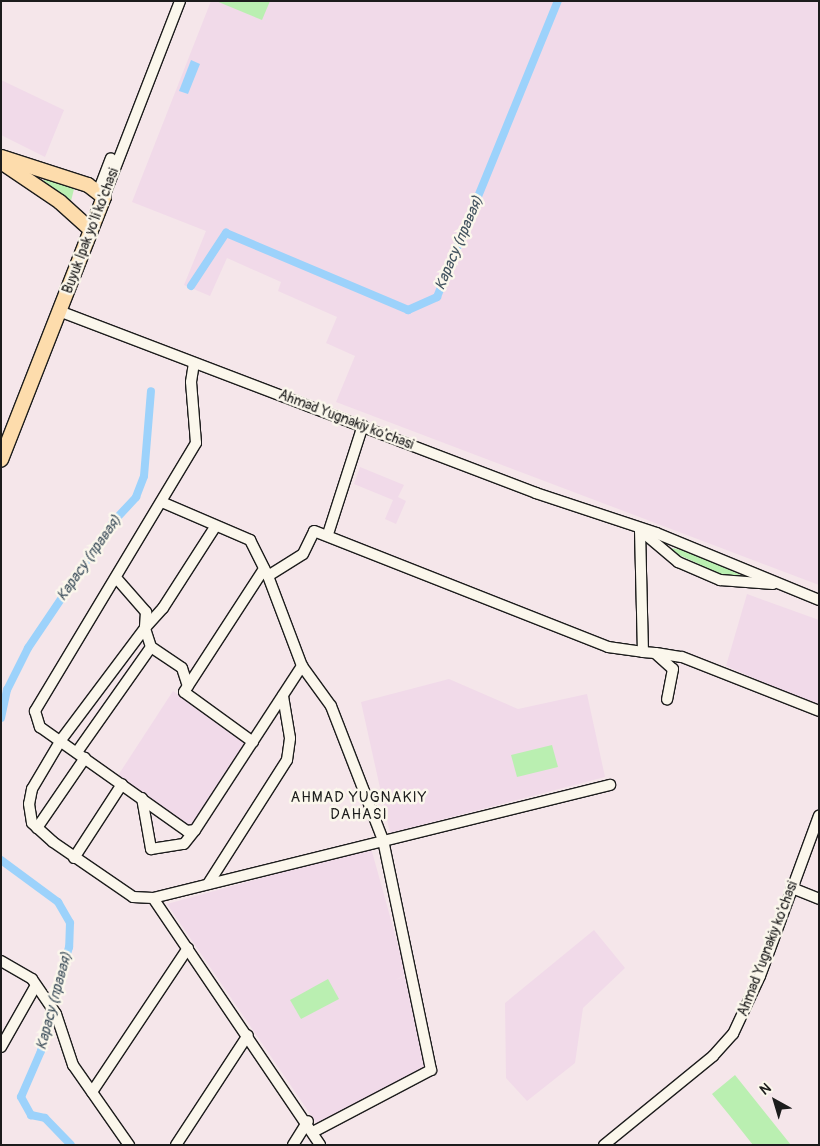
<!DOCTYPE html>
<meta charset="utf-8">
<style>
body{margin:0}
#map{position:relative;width:820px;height:1146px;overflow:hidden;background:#f5e6ea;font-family:Pangolin,sans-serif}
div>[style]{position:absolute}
.built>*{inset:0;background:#f1dae9}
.green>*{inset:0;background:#baefb1}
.water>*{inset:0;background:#9cd2fb}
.canal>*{height:8px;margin:-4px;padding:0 4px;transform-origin:4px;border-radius:4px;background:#9cd2fb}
.roads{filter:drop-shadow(1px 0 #1c1c1c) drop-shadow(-1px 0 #1c1c1c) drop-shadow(0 1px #1c1c1c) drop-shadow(0 -1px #1c1c1c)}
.minor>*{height:10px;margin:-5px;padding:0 5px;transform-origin:5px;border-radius:5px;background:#fbf7ec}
.major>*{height:14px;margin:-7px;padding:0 7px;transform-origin:7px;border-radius:7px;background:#fddcac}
span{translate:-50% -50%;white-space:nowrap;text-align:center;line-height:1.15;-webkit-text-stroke:5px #fbf7ec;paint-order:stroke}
.street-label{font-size:14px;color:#1c1c1c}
.water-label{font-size:15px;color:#42535f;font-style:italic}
.neighbourhood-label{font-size:15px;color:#1c1c1c;letter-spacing:1px}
.frame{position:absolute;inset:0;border:2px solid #1c1c1c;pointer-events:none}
.north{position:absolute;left:750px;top:1076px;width:50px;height:50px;-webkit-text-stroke:4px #fbf7ec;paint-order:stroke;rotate:321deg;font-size:14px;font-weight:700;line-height:20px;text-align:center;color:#1c1c1c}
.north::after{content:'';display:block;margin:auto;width:18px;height:22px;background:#1c1c1c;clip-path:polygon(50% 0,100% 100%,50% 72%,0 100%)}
</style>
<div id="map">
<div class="built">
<i style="clip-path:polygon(211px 1px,819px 1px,819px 585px,336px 402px,355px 356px,326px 343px,337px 317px,278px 291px,281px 282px,227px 258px,210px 296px,184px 285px,206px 231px,132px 202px)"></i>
<i style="clip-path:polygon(1px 80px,64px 110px,45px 157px,1px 135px)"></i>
<i style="clip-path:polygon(360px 467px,404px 485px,398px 497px,406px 501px,396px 524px,385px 519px,393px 500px,354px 484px)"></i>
<i style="clip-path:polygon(747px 594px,819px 620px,819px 707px,726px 666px)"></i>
<i style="clip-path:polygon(449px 679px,518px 709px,587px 694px,605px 777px,390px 833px,361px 702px)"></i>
<i style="clip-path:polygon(173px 691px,246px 741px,190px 827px,117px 777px)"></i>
<i style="clip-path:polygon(371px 848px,406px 974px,396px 980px,406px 975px,425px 1067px,319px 1127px,167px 904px)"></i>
<i style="clip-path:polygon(594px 930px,625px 968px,583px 1008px,575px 1063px,527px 1101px,506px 1078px,505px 1003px)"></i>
</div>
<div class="green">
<i style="clip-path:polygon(216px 1px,270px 1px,262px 20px)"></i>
<i style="clip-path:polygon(46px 177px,75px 185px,71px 201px,42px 183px)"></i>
<i style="clip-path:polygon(660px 546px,688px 551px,745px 577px,722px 575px)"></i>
<i style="clip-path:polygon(552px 745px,558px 767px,517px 777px,511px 755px)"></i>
<i style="clip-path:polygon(328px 979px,339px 999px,301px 1019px,290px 1000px)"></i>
<i style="clip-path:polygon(735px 1075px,791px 1145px,753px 1145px,730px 1116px,712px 1094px)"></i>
</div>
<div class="water">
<i style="clip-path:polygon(191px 60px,200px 64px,188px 94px,179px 91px)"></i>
</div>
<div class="canal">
<i style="left:191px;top:286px;width:64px;rotate:-56.6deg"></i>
<i style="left:226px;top:233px;width:198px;rotate:22.9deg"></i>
<i style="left:408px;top:310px;width:32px;rotate:-24deg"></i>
<i style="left:437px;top:297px;width:320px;rotate:-67.8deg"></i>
<i style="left:1px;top:718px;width:29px;rotate:-78deg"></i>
<i style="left:7px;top:690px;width:47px;rotate:-63.4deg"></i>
<i style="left:28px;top:648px;width:152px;rotate:-56deg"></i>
<i style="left:113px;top:522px;width:34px;rotate:-47deg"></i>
<i style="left:136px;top:497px;width:22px;rotate:-69deg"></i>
<i style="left:144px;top:476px;width:85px;rotate:-85.3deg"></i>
<i style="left:1px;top:860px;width:71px;rotate:36.4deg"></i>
<i style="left:58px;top:902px;width:24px;rotate:60deg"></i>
<i style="left:70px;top:923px;width:24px;rotate:92deg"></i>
<i style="left:69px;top:947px;width:108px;rotate:105.1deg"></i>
<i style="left:41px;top:1051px;width:50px;rotate:113.5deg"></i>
<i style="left:21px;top:1097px;width:21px;rotate:61deg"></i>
<i style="left:31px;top:1115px;width:14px;rotate:12deg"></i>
<i style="left:45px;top:1118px;width:37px;rotate:46deg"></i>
</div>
<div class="roads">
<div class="minor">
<i style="left:98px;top:192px;width:36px;rotate:-69deg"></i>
<i style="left:104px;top:197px;width:210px;rotate:-68.8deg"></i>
<i style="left:59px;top:311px;width:511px;rotate:20.88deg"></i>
<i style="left:536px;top:493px;width:126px;rotate:18.4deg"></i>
<i style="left:656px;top:533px;width:176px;rotate:22.3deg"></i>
<i style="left:194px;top:363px;width:19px;rotate:99deg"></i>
<i style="left:191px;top:382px;width:61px;rotate:85.3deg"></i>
<i style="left:196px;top:443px;width:313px;rotate:121deg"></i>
<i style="left:35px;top:711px;width:17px;rotate:73deg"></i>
<i style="left:40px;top:727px;width:180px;rotate:35.3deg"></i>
<i style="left:187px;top:831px;width:8px;rotate:-7deg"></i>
<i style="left:195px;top:830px;width:196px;rotate:-56.9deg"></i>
<i style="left:164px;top:503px;width:94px;rotate:23.3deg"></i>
<i style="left:250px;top:540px;width:40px;rotate:63.4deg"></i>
<i style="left:268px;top:576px;width:96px;rotate:69.3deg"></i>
<i style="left:302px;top:666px;width:49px;rotate:54.1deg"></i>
<i style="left:331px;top:706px;width:144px;rotate:68.8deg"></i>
<i style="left:383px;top:840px;width:235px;rotate:78.2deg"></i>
<i style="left:431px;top:1070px;width:131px;rotate:152.3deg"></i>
<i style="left:640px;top:530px;width:122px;rotate:88.6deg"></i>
<i style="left:643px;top:652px;width:12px;rotate:5deg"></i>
<i style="left:655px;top:653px;width:24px;rotate:42deg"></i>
<i style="left:673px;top:669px;width:31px;rotate:101deg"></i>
<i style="left:640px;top:530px;width:50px;rotate:40.1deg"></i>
<i style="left:678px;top:562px;width:46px;rotate:23.2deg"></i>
<i style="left:720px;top:580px;width:53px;rotate:4.3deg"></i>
<i style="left:328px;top:534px;width:114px;rotate:-72.2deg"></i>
<i style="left:268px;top:576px;width:41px;rotate:-32.2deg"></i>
<i style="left:303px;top:554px;width:25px;rotate:-64deg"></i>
<i style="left:314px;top:531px;width:316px;rotate:21.5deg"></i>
<i style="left:608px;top:647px;width:35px;rotate:8deg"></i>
<i style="left:118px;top:580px;width:43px;rotate:48.8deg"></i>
<i style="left:146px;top:612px;width:16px;rotate:94deg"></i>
<i style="left:145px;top:628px;width:140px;rotate:126.9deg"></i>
<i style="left:61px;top:740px;width:57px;rotate:120.6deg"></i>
<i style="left:32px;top:789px;width:15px;rotate:101deg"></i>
<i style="left:29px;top:804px;width:19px;rotate:81deg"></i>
<i style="left:32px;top:823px;width:28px;rotate:42deg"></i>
<i style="left:53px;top:842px;width:97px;rotate:34.5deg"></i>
<i style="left:133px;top:897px;width:20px;rotate:3deg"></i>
<i style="left:153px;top:898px;width:471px;rotate:-13.9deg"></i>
<i style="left:151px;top:647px;width:37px;rotate:34deg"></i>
<i style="left:182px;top:668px;width:19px;rotate:72deg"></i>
<i style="left:656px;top:653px;width:26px;rotate:9deg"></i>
<i style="left:682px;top:657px;width:147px;rotate:21.5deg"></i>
<i style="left:253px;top:742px;width:85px;rotate:-144.1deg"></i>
<i style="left:184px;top:692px;width:147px;rotate:-57deg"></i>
<i style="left:77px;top:752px;width:128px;rotate:-54.8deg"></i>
<i style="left:151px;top:647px;width:20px;rotate:-108deg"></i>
<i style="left:145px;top:628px;width:27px;rotate:-48deg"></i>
<i style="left:163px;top:608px;width:96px;rotate:-57.3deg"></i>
<i style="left:142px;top:798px;width:52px;rotate:80deg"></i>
<i style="left:151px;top:849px;width:33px;rotate:-9deg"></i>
<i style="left:184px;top:844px;width:18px;rotate:-52deg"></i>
<i style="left:37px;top:828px;width:85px;rotate:-55.6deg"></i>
<i style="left:74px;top:858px;width:88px;rotate:-57deg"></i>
<i style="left:208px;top:884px;width:147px;rotate:-57.5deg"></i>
<i style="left:287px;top:760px;width:22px;rotate:-82deg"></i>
<i style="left:290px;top:738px;width:43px;rotate:-99.5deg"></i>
<i style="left:792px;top:888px;width:29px;rotate:22deg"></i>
<i style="left:153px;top:898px;width:298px;rotate:55.9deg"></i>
<i style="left:1px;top:961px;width:36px;rotate:30deg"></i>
<i style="left:32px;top:979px;width:42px;rotate:55.6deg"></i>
<i style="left:56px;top:1014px;width:54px;rotate:71.6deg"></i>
<i style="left:73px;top:1065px;width:98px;rotate:55deg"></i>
<i style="left:1px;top:1047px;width:69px;rotate:-60.5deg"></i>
<i style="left:92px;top:1092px;width:173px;rotate:-56.3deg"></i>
<i style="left:176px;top:1145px;width:131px;rotate:-56.8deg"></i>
<i style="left:293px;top:1145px;width:28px;rotate:-58deg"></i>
<i style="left:604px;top:1145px;width:141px;rotate:-39.2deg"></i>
<i style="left:713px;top:1056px;width:30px;rotate:-48deg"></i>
<i style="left:733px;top:1034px;width:64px;rotate:-65deg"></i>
<i style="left:760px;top:976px;width:171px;rotate:-69.8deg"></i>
</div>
<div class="major">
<i style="left:1px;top:157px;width:91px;rotate:17.8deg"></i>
<i style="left:88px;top:185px;width:20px;rotate:37deg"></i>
<i style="left:104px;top:197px;width:282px;rotate:111.4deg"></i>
<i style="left:1px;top:162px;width:71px;rotate:34.1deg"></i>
<i style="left:60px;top:202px;width:42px;rotate:42.1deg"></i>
</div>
</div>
<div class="street-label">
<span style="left:91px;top:231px;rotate:-69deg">Buyuk Ipak yo'li ko'chasi</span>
<span style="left:346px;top:420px;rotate:21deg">Ahmad Yugnakiy ko'chasi</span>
<span style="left:768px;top:949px;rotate:-69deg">Ahmad Yugnakiy ko'chasi</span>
</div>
<div class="water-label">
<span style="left:459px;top:243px;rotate:-67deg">Карасу (правая)</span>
<span style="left:89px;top:558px;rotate:-55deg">Карасу (правая)</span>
<span style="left:54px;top:1001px;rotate:-75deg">Карасу (правая)</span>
</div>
<div class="neighbourhood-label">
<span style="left:359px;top:806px">AHMAD YUGNAKIY<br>DAHASI</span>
</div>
<div class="frame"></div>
<div class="north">N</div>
</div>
